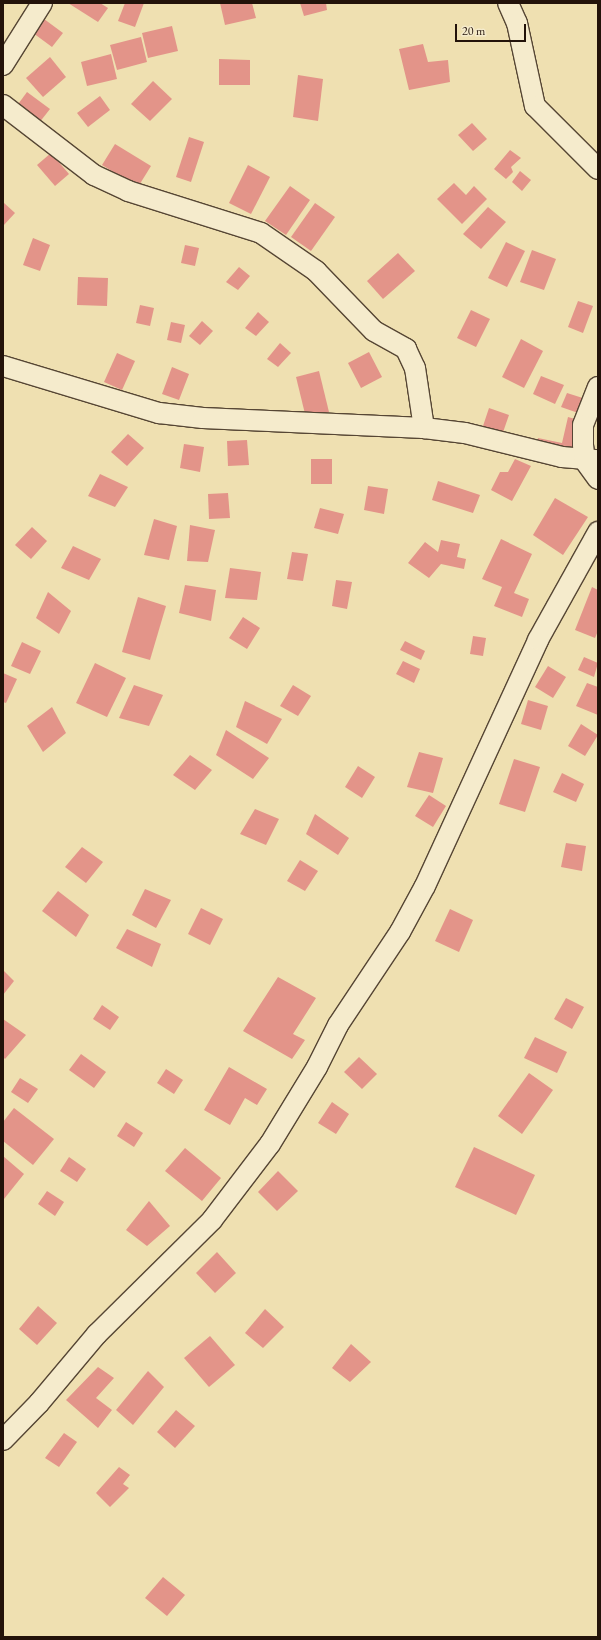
<!DOCTYPE html>
<style>
body{margin:0}
#map{position:relative;width:601px;height:1640px;overflow:hidden;background:#efe0b1;font-family:"EB Garamond",serif}
div>[style]{position:absolute}
.building>*{inset:0;background:#e39489}
.roads{filter:drop-shadow(1px 0 #564634) drop-shadow(-1px 0 #564634) drop-shadow(0 1px #564634) drop-shadow(0 -1px #564634)}
.minor>*{height:20px;margin:-10px;padding:0 10px;transform-origin:10px;border-radius:10px;background:#f5ebcc}
span{translate:-50% -50%;white-space:nowrap;text-align:center;line-height:1.15;-webkit-text-stroke:4px #f5ebcc;paint-order:stroke}
.frame{position:absolute;inset:0;border:4px solid #23130a;pointer-events:none}
.scale{position:absolute;left:455px;top:24px;width:71px;height:18px;box-sizing:border-box;border:2px solid #23130a;border-top:0;padding-left:5px;font-size:12px;line-height:14px;white-space:nowrap;color:#23130a;-webkit-text-stroke:3px #f5ebcc;paint-order:stroke}
</style>
<div id="map">
<div class="building">
<i style="clip-path:polygon(68px 3px,100px 3px,108px 8px,98px 22px)"></i>
<i style="clip-path:polygon(125px 3px,144px 3px,135px 27px,118px 21px)"></i>
<i style="clip-path:polygon(220px 3px,252px 3px,256px 18px,225px 25px)"></i>
<i style="clip-path:polygon(300px 3px,326px 3px,327px 10px,304px 16px)"></i>
<i style="clip-path:polygon(40px 16px,63px 33px,52px 47px,29px 30px)"></i>
<i style="clip-path:polygon(172px 26px,178px 51px,148px 58px,142px 33px)"></i>
<i style="clip-path:polygon(141px 37px,147px 62px,117px 70px,110px 45px)"></i>
<i style="clip-path:polygon(423px 44px,428px 62px,448px 60px,450px 82px,409px 90px,399px 49px)"></i>
<i style="clip-path:polygon(111px 54px,117px 79px,87px 86px,81px 62px)"></i>
<i style="clip-path:polygon(50px 57px,66px 77px,43px 97px,26px 78px)"></i>
<i style="clip-path:polygon(219px 59px,250px 60px,250px 85px,219px 85px)"></i>
<i style="clip-path:polygon(298px 75px,323px 79px,318px 121px,293px 117px)"></i>
<i style="clip-path:polygon(153px 81px,172px 99px,150px 121px,131px 104px)"></i>
<i style="clip-path:polygon(27px 92px,50px 109px,39px 123px,16px 107px)"></i>
<i style="clip-path:polygon(100px 96px,110px 110px,88px 127px,77px 113px)"></i>
<i style="clip-path:polygon(472px 123px,487px 139px,473px 151px,458px 135px)"></i>
<i style="clip-path:polygon(189px 137px,204px 142px,191px 182px,176px 177px)"></i>
<i style="clip-path:polygon(115px 144px,151px 166px,138px 187px,102px 165px)"></i>
<i style="clip-path:polygon(510px 150px,521px 158px,511px 167px,513px 172px,506px 179px,494px 169px)"></i>
<i style="clip-path:polygon(51px 153px,69px 174px,55px 186px,37px 165px)"></i>
<i style="clip-path:polygon(248px 165px,270px 177px,251px 214px,229px 203px)"></i>
<i style="clip-path:polygon(520px 171px,531px 180px,522px 191px,512px 182px)"></i>
<i style="clip-path:polygon(454px 183px,466px 195px,474px 186px,487px 199px,462px 224px,437px 199px)"></i>
<i style="clip-path:polygon(290px 186px,310px 200px,286px 235px,265px 221px)"></i>
<i style="clip-path:polygon(3px 202px,15px 213px,3px 226px)"></i>
<i style="clip-path:polygon(315px 203px,335px 217px,311px 251px,291px 237px)"></i>
<i style="clip-path:polygon(488px 207px,506px 222px,481px 249px,463px 234px)"></i>
<i style="clip-path:polygon(33px 238px,50px 245px,40px 271px,23px 265px)"></i>
<i style="clip-path:polygon(506px 242px,525px 251px,507px 287px,488px 278px)"></i>
<i style="clip-path:polygon(185px 245px,199px 248px,195px 266px,181px 263px)"></i>
<i style="clip-path:polygon(532px 250px,556px 259px,544px 290px,520px 282px)"></i>
<i style="clip-path:polygon(398px 253px,415px 271px,383px 299px,367px 281px)"></i>
<i style="clip-path:polygon(239px 267px,250px 276px,238px 290px,226px 282px)"></i>
<i style="clip-path:polygon(78px 277px,108px 278px,107px 306px,77px 305px)"></i>
<i style="clip-path:polygon(578px 301px,593px 306px,583px 333px,568px 327px)"></i>
<i style="clip-path:polygon(140px 305px,154px 308px,150px 326px,136px 323px)"></i>
<i style="clip-path:polygon(471px 310px,490px 319px,476px 347px,457px 338px)"></i>
<i style="clip-path:polygon(258px 312px,269px 322px,256px 336px,245px 328px)"></i>
<i style="clip-path:polygon(202px 321px,213px 331px,200px 345px,189px 336px)"></i>
<i style="clip-path:polygon(171px 322px,185px 325px,181px 343px,167px 340px)"></i>
<i style="clip-path:polygon(521px 339px,543px 351px,524px 388px,502px 377px)"></i>
<i style="clip-path:polygon(280px 343px,291px 353px,278px 367px,267px 359px)"></i>
<i style="clip-path:polygon(369px 352px,382px 377px,361px 388px,348px 363px)"></i>
<i style="clip-path:polygon(117px 353px,135px 361px,122px 390px,104px 382px)"></i>
<i style="clip-path:polygon(172px 367px,189px 374px,179px 400px,162px 394px)"></i>
<i style="clip-path:polygon(319px 371px,329px 412px,306px 418px,296px 377px)"></i>
<i style="clip-path:polygon(541px 376px,564px 385px,555px 404px,533px 394px)"></i>
<i style="clip-path:polygon(567px 393px,589px 400px,584px 415px,561px 407px)"></i>
<i style="clip-path:polygon(489px 408px,509px 415px,501px 438px,481px 432px)"></i>
<i style="clip-path:polygon(568px 417px,582px 421px,574px 453px,537px 445px,538px 438px,562px 443px)"></i>
<i style="clip-path:polygon(128px 434px,144px 448px,127px 466px,111px 452px)"></i>
<i style="clip-path:polygon(247px 440px,249px 465px,228px 466px,227px 441px)"></i>
<i style="clip-path:polygon(184px 444px,204px 447px,200px 472px,180px 468px)"></i>
<i style="clip-path:polygon(311px 459px,332px 459px,332px 484px,311px 484px)"></i>
<i style="clip-path:polygon(515px 459px,531px 466px,512px 501px,491px 490px,500px 472px,508px 472px)"></i>
<i style="clip-path:polygon(100px 474px,128px 487px,115px 507px,88px 496px)"></i>
<i style="clip-path:polygon(438px 481px,480px 495px,473px 513px,432px 500px)"></i>
<i style="clip-path:polygon(368px 486px,388px 489px,384px 514px,364px 510px)"></i>
<i style="clip-path:polygon(228px 493px,230px 518px,209px 519px,208px 494px)"></i>
<i style="clip-path:polygon(555px 498px,588px 517px,563px 555px,533px 535px)"></i>
<i style="clip-path:polygon(320px 508px,344px 514px,338px 534px,314px 528px)"></i>
<i style="clip-path:polygon(154px 519px,177px 526px,169px 560px,144px 555px)"></i>
<i style="clip-path:polygon(190px 525px,215px 530px,208px 562px,187px 561px)"></i>
<i style="clip-path:polygon(32px 527px,47px 541px,31px 559px,15px 545px)"></i>
<i style="clip-path:polygon(501px 539px,532px 554px,514px 593px,529px 599px,522px 617px,494px 606px,502px 587px,482px 579px)"></i>
<i style="clip-path:polygon(441px 540px,460px 544px,457px 557px,466px 559px,464px 569px,441px 564px,429px 578px,408px 563px,425px 542px,438px 552px)"></i>
<i style="clip-path:polygon(73px 546px,101px 559px,89px 580px,61px 568px)"></i>
<i style="clip-path:polygon(292px 552px,308px 554px,303px 581px,287px 579px)"></i>
<i style="clip-path:polygon(230px 568px,261px 572px,257px 600px,225px 598px)"></i>
<i style="clip-path:polygon(336px 580px,352px 582px,347px 609px,332px 606px)"></i>
<i style="clip-path:polygon(185px 585px,216px 590px,211px 621px,179px 613px)"></i>
<i style="clip-path:polygon(592px 587px,598px 590px,598px 631px,595px 638px,575px 630px)"></i>
<i style="clip-path:polygon(48px 592px,71px 611px,59px 634px,36px 618px)"></i>
<i style="clip-path:polygon(138px 597px,166px 606px,150px 660px,122px 652px)"></i>
<i style="clip-path:polygon(243px 617px,260px 628px,247px 649px,229px 638px)"></i>
<i style="clip-path:polygon(473px 636px,486px 638px,483px 656px,470px 654px)"></i>
<i style="clip-path:polygon(405px 641px,425px 651px,421px 660px,400px 650px)"></i>
<i style="clip-path:polygon(22px 642px,41px 651px,30px 674px,11px 666px)"></i>
<i style="clip-path:polygon(584px 657px,598px 663px,594px 677px,578px 670px)"></i>
<i style="clip-path:polygon(403px 661px,420px 669px,414px 683px,396px 674px)"></i>
<i style="clip-path:polygon(95px 663px,126px 678px,107px 717px,76px 703px)"></i>
<i style="clip-path:polygon(548px 666px,566px 677px,553px 698px,535px 687px)"></i>
<i style="clip-path:polygon(3px 673px,17px 679px,6px 703px,3px 702px)"></i>
<i style="clip-path:polygon(587px 683px,598px 687px,598px 715px,576px 706px)"></i>
<i style="clip-path:polygon(134px 685px,163px 695px,149px 726px,119px 718px)"></i>
<i style="clip-path:polygon(293px 685px,311px 696px,298px 716px,280px 706px)"></i>
<i style="clip-path:polygon(528px 700px,548px 706px,541px 730px,521px 724px)"></i>
<i style="clip-path:polygon(245px 701px,282px 719px,267px 744px,236px 727px)"></i>
<i style="clip-path:polygon(52px 707px,66px 733px,43px 752px,27px 726px)"></i>
<i style="clip-path:polygon(581px 724px,598px 735px,585px 756px,568px 746px)"></i>
<i style="clip-path:polygon(226px 730px,269px 758px,253px 779px,216px 755px)"></i>
<i style="clip-path:polygon(419px 752px,443px 758px,433px 793px,407px 787px)"></i>
<i style="clip-path:polygon(190px 755px,212px 770px,195px 790px,173px 775px)"></i>
<i style="clip-path:polygon(514px 759px,540px 767px,525px 812px,499px 804px)"></i>
<i style="clip-path:polygon(358px 766px,375px 777px,362px 798px,345px 787px)"></i>
<i style="clip-path:polygon(562px 773px,584px 784px,576px 802px,553px 792px)"></i>
<i style="clip-path:polygon(429px 795px,446px 806px,433px 827px,415px 816px)"></i>
<i style="clip-path:polygon(255px 809px,279px 819px,266px 845px,240px 834px)"></i>
<i style="clip-path:polygon(315px 814px,349px 838px,338px 855px,306px 834px)"></i>
<i style="clip-path:polygon(566px 843px,586px 846px,582px 871px,561px 867px)"></i>
<i style="clip-path:polygon(82px 847px,103px 862px,86px 883px,65px 867px)"></i>
<i style="clip-path:polygon(300px 860px,318px 871px,305px 891px,287px 881px)"></i>
<i style="clip-path:polygon(145px 889px,171px 900px,156px 928px,132px 915px)"></i>
<i style="clip-path:polygon(58px 891px,89px 915px,76px 937px,42px 911px)"></i>
<i style="clip-path:polygon(201px 908px,223px 919px,210px 945px,188px 934px)"></i>
<i style="clip-path:polygon(450px 909px,473px 920px,459px 952px,435px 941px)"></i>
<i style="clip-path:polygon(127px 929px,161px 944px,152px 967px,116px 948px)"></i>
<i style="clip-path:polygon(3px 970px,14px 981px,3px 995px)"></i>
<i style="clip-path:polygon(278px 977px,316px 998px,293px 1034px,305px 1040px,292px 1059px,243px 1031px)"></i>
<i style="clip-path:polygon(566px 998px,584px 1007px,572px 1029px,554px 1019px)"></i>
<i style="clip-path:polygon(102px 1005px,119px 1017px,110px 1030px,93px 1019px)"></i>
<i style="clip-path:polygon(3px 1019px,26px 1035px,5px 1059px,3px 1057px)"></i>
<i style="clip-path:polygon(535px 1037px,567px 1052px,557px 1073px,524px 1058px)"></i>
<i style="clip-path:polygon(81px 1054px,106px 1072px,94px 1088px,69px 1070px)"></i>
<i style="clip-path:polygon(359px 1057px,377px 1074px,362px 1089px,344px 1072px)"></i>
<i style="clip-path:polygon(229px 1067px,267px 1089px,257px 1105px,245px 1098px,230px 1125px,204px 1110px)"></i>
<i style="clip-path:polygon(166px 1069px,183px 1080px,174px 1094px,157px 1083px)"></i>
<i style="clip-path:polygon(529px 1073px,553px 1090px,522px 1134px,498px 1116px)"></i>
<i style="clip-path:polygon(20px 1078px,38px 1089px,28px 1103px,11px 1092px)"></i>
<i style="clip-path:polygon(332px 1102px,349px 1114px,336px 1134px,318px 1123px)"></i>
<i style="clip-path:polygon(14px 1108px,54px 1139px,33px 1165px,3px 1141px,3px 1122px)"></i>
<i style="clip-path:polygon(126px 1122px,143px 1133px,134px 1147px,117px 1136px)"></i>
<i style="clip-path:polygon(474px 1147px,535px 1175px,516px 1215px,455px 1187px)"></i>
<i style="clip-path:polygon(185px 1148px,221px 1178px,202px 1201px,165px 1171px)"></i>
<i style="clip-path:polygon(3px 1156px,24px 1174px,4px 1199px,3px 1198px)"></i>
<i style="clip-path:polygon(69px 1157px,86px 1169px,77px 1182px,60px 1171px)"></i>
<i style="clip-path:polygon(278px 1171px,298px 1191px,277px 1211px,258px 1192px)"></i>
<i style="clip-path:polygon(47px 1191px,64px 1202px,55px 1216px,38px 1204px)"></i>
<i style="clip-path:polygon(149px 1201px,170px 1226px,147px 1246px,126px 1230px)"></i>
<i style="clip-path:polygon(217px 1252px,236px 1273px,215px 1293px,196px 1273px)"></i>
<i style="clip-path:polygon(38px 1306px,57px 1323px,37px 1345px,19px 1329px)"></i>
<i style="clip-path:polygon(265px 1309px,284px 1327px,263px 1348px,245px 1333px)"></i>
<i style="clip-path:polygon(210px 1336px,235px 1365px,209px 1387px,184px 1358px)"></i>
<i style="clip-path:polygon(351px 1344px,371px 1362px,350px 1382px,332px 1368px)"></i>
<i style="clip-path:polygon(98px 1367px,114px 1378px,96px 1398px,112px 1410px,98px 1428px,66px 1400px)"></i>
<i style="clip-path:polygon(148px 1371px,164px 1387px,133px 1425px,116px 1410px)"></i>
<i style="clip-path:polygon(176px 1410px,195px 1426px,175px 1448px,157px 1432px)"></i>
<i style="clip-path:polygon(64px 1433px,77px 1442px,59px 1467px,45px 1458px)"></i>
<i style="clip-path:polygon(119px 1467px,130px 1475px,123px 1484px,129px 1488px,110px 1507px,96px 1493px)"></i>
<i style="clip-path:polygon(163px 1577px,185px 1595px,167px 1616px,145px 1598px)"></i>
</div>
<div class="roads">
<div class="minor">
<i style="left:508px;top:3px;width:22px;rotate:66deg"></i>
<i style="left:517px;top:23px;width:85px;rotate:77.8deg"></i>
<i style="left:535px;top:106px;width:89px;rotate:45deg"></i>
<i style="left:3px;top:65px;width:73px;rotate:-57.8deg"></i>
<i style="left:3px;top:105px;width:115px;rotate:37.6deg"></i>
<i style="left:94px;top:175px;width:38px;rotate:25deg"></i>
<i style="left:128px;top:191px;width:139px;rotate:17.5deg"></i>
<i style="left:261px;top:233px;width:67px;rotate:34.6deg"></i>
<i style="left:316px;top:271px;width:83px;rotate:46deg"></i>
<i style="left:374px;top:331px;width:37px;rotate:29deg"></i>
<i style="left:406px;top:349px;width:21px;rotate:65deg"></i>
<i style="left:415px;top:368px;width:61px;rotate:81.5deg"></i>
<i style="left:3px;top:366px;width:163px;rotate:16.8deg"></i>
<i style="left:159px;top:413px;width:44px;rotate:6.5deg"></i>
<i style="left:203px;top:418px;width:221px;rotate:2.6deg"></i>
<i style="left:424px;top:428px;width:41px;rotate:7deg"></i>
<i style="left:465px;top:433px;width:100px;rotate:13.9deg"></i>
<i style="left:562px;top:457px;width:36px;rotate:5deg"></i>
<i style="left:598px;top:387px;width:41px;rotate:111.5deg"></i>
<i style="left:583px;top:425px;width:20px;rotate:90deg"></i>
<i style="left:583px;top:445px;width:16px;rotate:83deg"></i>
<i style="left:585px;top:461px;width:22px;rotate:54deg"></i>
<i style="left:3px;top:1440px;width:52px;rotate:-45.8deg"></i>
<i style="left:39px;top:1403px;width:90px;rotate:-50deg"></i>
<i style="left:97px;top:1334px;width:162px;rotate:-44.7deg"></i>
<i style="left:212px;top:1220px;width:96px;rotate:-52.7deg"></i>
<i style="left:270px;top:1144px;width:90px;rotate:-58.6deg"></i>
<i style="left:317px;top:1067px;width:47px;rotate:-63.4deg"></i>
<i style="left:338px;top:1025px;width:112px;rotate:-56.3deg"></i>
<i style="left:400px;top:932px;width:52px;rotate:-61.5deg"></i>
<i style="left:425px;top:886px;width:271px;rotate:-65.3deg"></i>
<i style="left:538px;top:640px;width:124px;rotate:-60.9deg"></i>
</div>
</div>
<div class="frame"></div>
<div class="scale">20 m</div>
</div>
